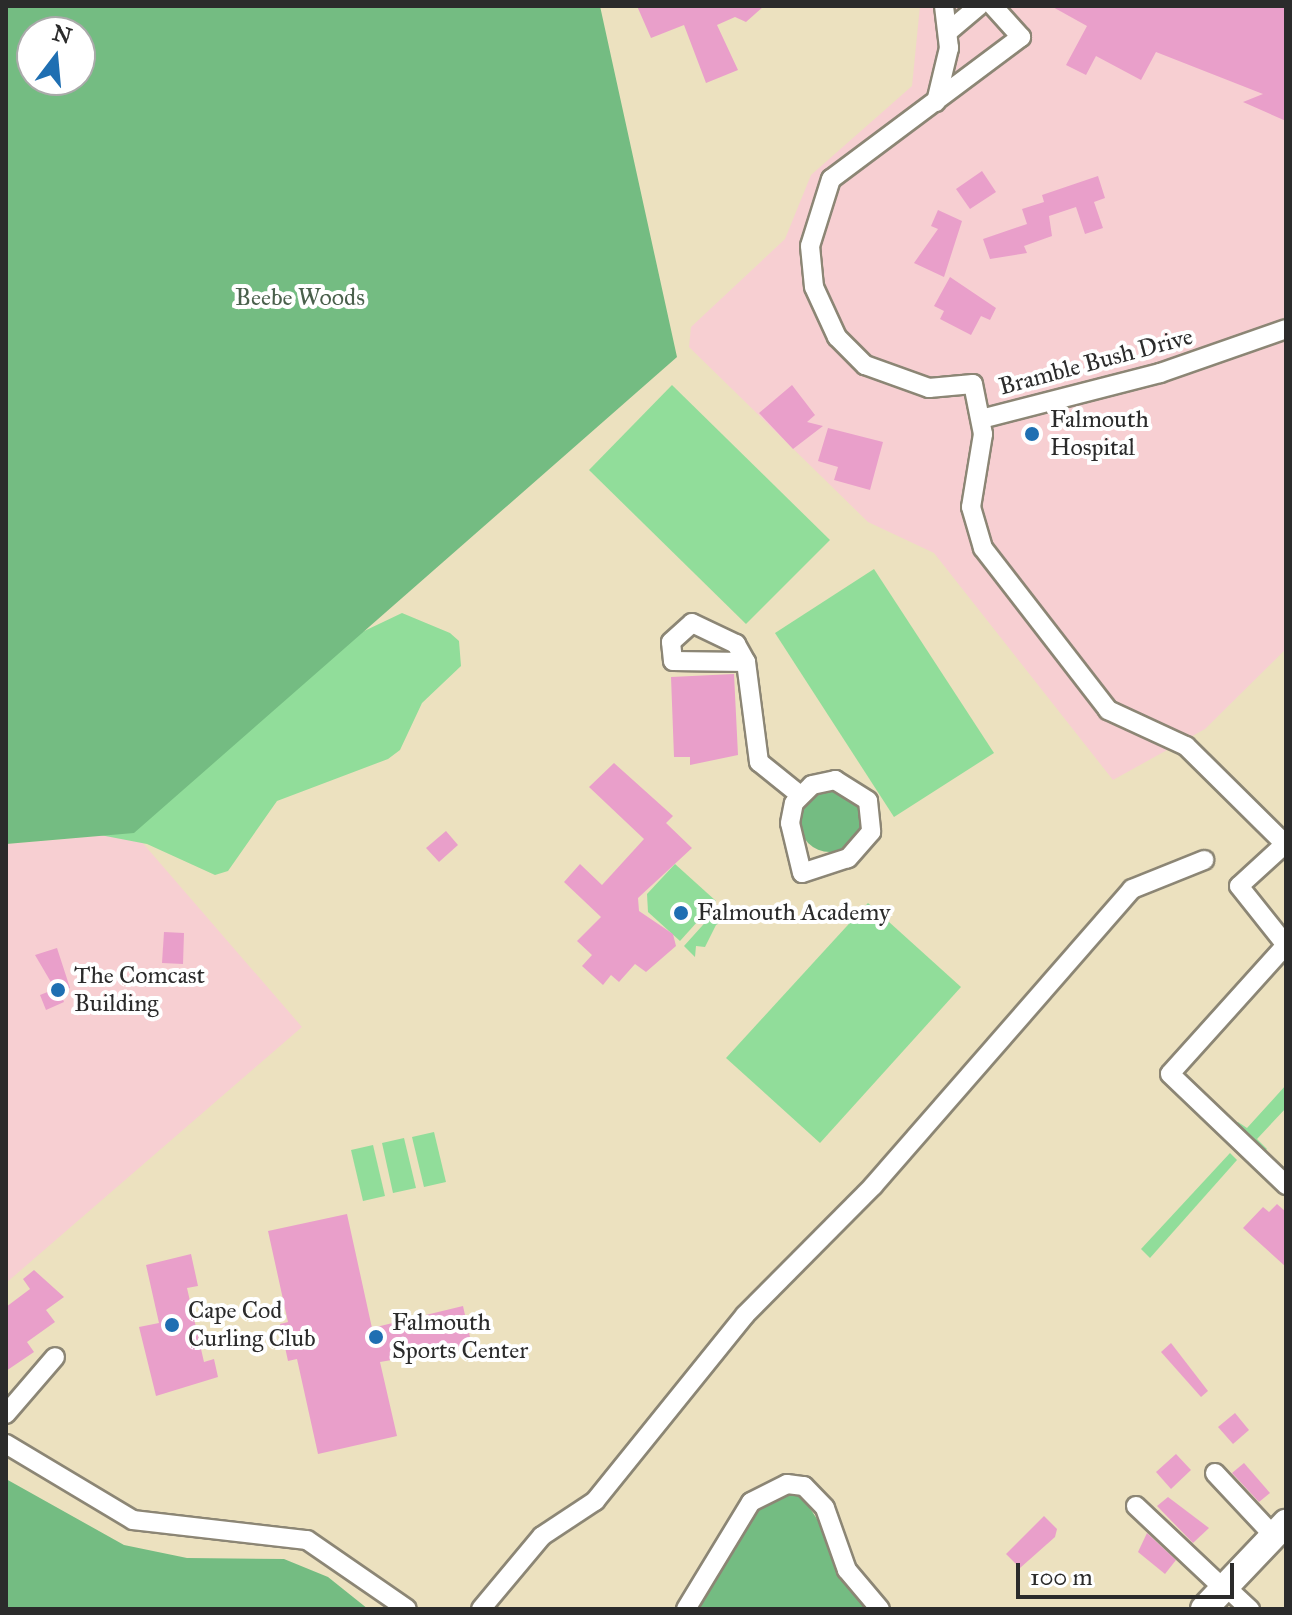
<!DOCTYPE html>
<style>
body{margin:0}
#map{position:relative;width:1292px;height:1615px;overflow:hidden;background:#ece1bf;font-family:"IM FELL Great Primer",serif}
div>[style]{position:absolute}
.built>*{inset:0;background:#f7cfd2}
.green>*{inset:0;background:#91dd9a}
.forest>*{inset:0;background:#74bc82}
.round{border-radius:50%}
.building>*{inset:0;background:#e99fca}
.roads{filter:drop-shadow(2px 0 #8c8675) drop-shadow(-2px 0 #8c8675) drop-shadow(0 2px #8c8675) drop-shadow(0 -2px #8c8675)}
.minor>*{height:18px;margin:-9px;padding:0 9px;transform-origin:9px;border-radius:9px;background:#fff}
.highway>*{height:26px;margin:-13px;padding:0 13px;transform-origin:13px;border-radius:13px;background:#fff}
.dots>*{width:22px;height:22px;translate:-50% -50%;box-sizing:border-box;border:4px solid #fff;border-radius:50%}
span{translate:-50% -50%;white-space:nowrap;text-align:center;line-height:1.15;-webkit-text-stroke:8px #fff;paint-order:stroke}
.park-label{font-size:24px;color:#4a604c}
.street-label{font-size:24px;color:#2b2b2b}
.poi-label{font-size:24px;color:#2b2b2b}
.left{translate:0 -50%;text-align:left}
.frame{position:absolute;inset:0;border:8px solid #2b2b2b;pointer-events:none}
.north{position:absolute;left:16px;top:16px;width:80px;height:80px;box-sizing:border-box;background:#fff;border:2px solid #aaa;border-radius:50%;rotate:16deg;font-size:22px;font-weight:700;line-height:32px;text-align:center;color:#2b2b2b}
.north::after{content:'';display:block;margin:auto;width:28px;height:36px;background:#1f6fb2;clip-path:polygon(50% 0,100% 100%,50% 72%,0 100%)}
.scale{position:absolute;left:1016px;top:1563px;width:218px;height:36px;box-sizing:border-box;border:4px solid #2b2b2b;border-top:0;padding-left:10px;font-size:24px;line-height:28px;white-space:nowrap;color:#2b2b2b;-webkit-text-stroke:6px #fff;paint-order:stroke}
</style>
<div id="map">
<div class="built">
<i style="clip-path:polygon(920px 6px,1286px 6px,1286px 649px,1205px 729px,1113px 780px,934px 553px,868px 522px,689px 347px,691px 327px,785px 239px,811px 175px,912px 86px)"></i>
<i style="clip-path:polygon(134px 833px,302px 1027px,6px 1283px,6px 844px)"></i>
</div>
<div class="green">
<i style="clip-path:polygon(672px 385px,830px 540px,746px 624px,589px 470px)"></i>
<i style="clip-path:polygon(874px 569px,994px 753px,894px 817px,775px 633px)"></i>
<i style="clip-path:polygon(402px 613px,450px 633px,459px 641px,461px 666px,422px 703px,400px 750px,388px 759px,277px 801px,228px 871px,215px 875px,147px 844px,95px 834px,360px 633px)"></i>
<i style="clip-path:polygon(675px 864px,716px 901px,680px 941px,648px 912px,647px 894px)"></i>
<i style="clip-path:polygon(868px 903px,961px 987px,820px 1143px,726px 1058px)"></i>
<i style="clip-path:polygon(720px 906px,732px 916px,716px 925px,705px 947px,696px 946px,695px 957px,684px 946px)"></i>
<i style="clip-path:polygon(1286px 1085px,1286px 1108px,1257px 1139px,1267px 1149px,1263px 1153px,1233px 1127px,1238px 1122px,1247px 1128px)"></i>
<i style="clip-path:polygon(434px 1132px,446px 1182px,424px 1187px,412px 1137px)"></i>
<i style="clip-path:polygon(404px 1138px,416px 1188px,393px 1193px,382px 1143px)"></i>
<i style="clip-path:polygon(373px 1145px,385px 1196px,363px 1201px,351px 1150px)"></i>
<i style="clip-path:polygon(1230px 1153px,1237px 1160px,1150px 1258px,1141px 1249px)"></i>
</div>
<div class="forest">
<i style="clip-path:polygon(evenodd,6px 6px,600px 6px,677px 357px,134px 833px,6px 844px,6px 6px,32px 32px,80px 32px,80px 80px,32px 80px,32px 32px)"></i>
<i class="round" style="left:799px;top:790px;width:62px;height:62px"></i>
<i style="clip-path:polygon(6px 1479px,124px 1545px,187px 1558px,284px 1559px,328px 1577px,368px 1609px,6px 1609px)"></i>
<i style="clip-path:polygon(798px 1490px,876px 1609px,695px 1609px,757px 1510px,768px 1497px)"></i>
</div>
<div class="building">
<i style="clip-path:polygon(637px 6px,764px 6px,746px 22px,735px 17px,717px 25px,738px 70px,706px 83px,684px 25px,651px 38px)"></i>
<i style="clip-path:polygon(1051px 6px,1286px 6px,1286px 121px,1243px 102px,1263px 94px,1156px 52px,1141px 80px,1096px 56px,1086px 75px,1066px 65px,1087px 26px)"></i>
<i style="clip-path:polygon(982px 171px,996px 192px,970px 209px,956px 189px)"></i>
<i style="clip-path:polygon(1098px 176px,1105px 198px,1094px 202px,1103px 228px,1085px 234px,1076px 207px,1049px 216px,1052px 236px,1024px 246px,1027px 253px,990px 259px,983px 239px,1027px 224px,1022px 209px,1044px 202px,1042px 195px)"></i>
<i style="clip-path:polygon(938px 210px,962px 221px,944px 277px,914px 263px,938px 229px,931px 226px)"></i>
<i style="clip-path:polygon(950px 277px,996px 308px,990px 320px,981px 316px,971px 335px,940px 319px,944px 311px,934px 306px)"></i>
<i style="clip-path:polygon(792px 385px,815px 415px,807px 422px,823px 426px,793px 449px,759px 413px)"></i>
<i style="clip-path:polygon(828px 428px,883px 442px,870px 490px,834px 480px,838px 467px,818px 461px)"></i>
<i style="clip-path:polygon(734px 674px,738px 755px,690px 765px,690px 757px,674px 757px,671px 677px)"></i>
<i style="clip-path:polygon(614px 763px,673px 816px,666px 823px,692px 848px,638px 898px,639px 911px,673px 934px,676px 946px,646px 972px,635px 964px,619px 982px,611px 975px,603px 985px,582px 966px,592px 955px,577px 941px,601px 917px,564px 882px,580px 864px,602px 885px,644px 839px,589px 787px)"></i>
<i style="clip-path:polygon(446px 831px,458px 845px,439px 862px,426px 848px)"></i>
<i style="clip-path:polygon(164px 932px,184px 933px,183px 964px,162px 963px)"></i>
<i style="clip-path:polygon(57px 948px,70px 988px,60px 992px,64px 1002px,46px 1010px,40px 995px,55px 989px,35px 955px)"></i>
<i style="clip-path:polygon(1277px 1204px,1286px 1212px,1286px 1267px,1243px 1228px,1263px 1207px,1269px 1212px)"></i>
<i style="clip-path:polygon(347px 1214px,372px 1328px,463px 1306px,472px 1346px,380px 1362px,397px 1436px,318px 1454px,297px 1359px,288px 1361px,280px 1324px,288px 1322px,268px 1231px)"></i>
<i style="clip-path:polygon(191px 1254px,198px 1286px,187px 1288px,204px 1362px,214px 1359px,218px 1377px,156px 1396px,139px 1327px,159px 1323px,146px 1265px)"></i>
<i style="clip-path:polygon(34px 1270px,64px 1297px,46px 1310px,55px 1322px,27px 1342px,34px 1352px,6px 1371px,6px 1307px,30px 1289px,23px 1279px)"></i>
<i style="clip-path:polygon(1171px 1343px,1208px 1391px,1201px 1397px,1161px 1352px)"></i>
<i style="clip-path:polygon(1235px 1413px,1249px 1430px,1233px 1444px,1218px 1427px)"></i>
<i style="clip-path:polygon(1176px 1454px,1191px 1470px,1171px 1489px,1156px 1472px)"></i>
<i style="clip-path:polygon(1244px 1463px,1270px 1493px,1259px 1502px,1232px 1473px)"></i>
<i style="clip-path:polygon(1168px 1497px,1209px 1528px,1193px 1543px,1157px 1506px)"></i>
<i style="clip-path:polygon(1044px 1516px,1057px 1529px,1055px 1537px,1020px 1568px,1006px 1554px)"></i>
<i style="clip-path:polygon(1147px 1533px,1176px 1560px,1165px 1574px,1138px 1552px)"></i>
</div>
<div class="roads">
<div class="minor">
<i style="left:993px;top:6px;width:42px;rotate:47.9deg"></i>
<i style="left:1021px;top:37px;width:237px;rotate:143.2deg"></i>
<i style="left:831px;top:179px;width:70px;rotate:107.4deg"></i>
<i style="left:810px;top:246px;width:41px;rotate:84.4deg"></i>
<i style="left:814px;top:287px;width:55px;rotate:65.3deg"></i>
<i style="left:837px;top:337px;width:40px;rotate:45deg"></i>
<i style="left:865px;top:365px;width:68px;rotate:19.8deg"></i>
<i style="left:929px;top:388px;width:44px;rotate:-5.2deg"></i>
<i style="left:973px;top:384px;width:51px;rotate:78.7deg"></i>
<i style="left:983px;top:434px;width:74px;rotate:99.3deg"></i>
<i style="left:971px;top:507px;width:43px;rotate:73.7deg"></i>
<i style="left:983px;top:548px;width:205px;rotate:52.3deg"></i>
<i style="left:1108px;top:710px;width:86px;rotate:24.8deg"></i>
<i style="left:1186px;top:746px;width:139px;rotate:44.7deg"></i>
<i style="left:1285px;top:844px;width:62px;rotate:137.6deg"></i>
<i style="left:1239px;top:886px;width:75px;rotate:51.5deg"></i>
<i style="left:949px;top:31px;width:39px;rotate:-40deg"></i>
<i style="left:936px;top:102px;width:56px;rotate:-76.5deg"></i>
<i style="left:949px;top:48px;width:42px;rotate:-96.8deg"></i>
<i style="left:981px;top:419px;width:185px;rotate:-14.4deg"></i>
<i style="left:1160px;top:373px;width:133px;rotate:-19.2deg"></i>
<i style="left:746px;top:662px;width:73px;rotate:-179.2deg"></i>
<i style="left:673px;top:661px;width:19px;rotate:-96deg"></i>
<i style="left:671px;top:642px;width:28px;rotate:-42deg"></i>
<i style="left:692px;top:623px;width:49px;rotate:25.5deg"></i>
<i style="left:736px;top:644px;width:21px;rotate:61deg"></i>
<i style="left:746px;top:662px;width:101px;rotate:82.6deg"></i>
<i style="left:759px;top:762px;width:53px;rotate:38.8deg"></i>
<i style="left:835px;top:780px;width:39px;rotate:32deg"></i>
<i style="left:868px;top:801px;width:31px;rotate:84deg"></i>
<i style="left:871px;top:832px;width:35px;rotate:131deg"></i>
<i style="left:848px;top:858px;width:48px;rotate:161.9deg"></i>
<i style="left:802px;top:873px;width:51px;rotate:-103.5deg"></i>
<i style="left:790px;top:823px;width:20px;rotate:-79deg"></i>
<i style="left:794px;top:803px;width:25px;rotate:-45deg"></i>
<i style="left:812px;top:785px;width:24px;rotate:-12deg"></i>
<i style="left:1286px;top:945px;width:173px;rotate:132deg"></i>
<i style="left:1170px;top:1074px;width:161px;rotate:43.7deg"></i>
<i style="left:6px;top:1414px;width:75px;rotate:-49.3deg"></i>
<i style="left:6px;top:1444px;width:148px;rotate:30.9deg"></i>
<i style="left:133px;top:1520px;width:175px;rotate:6.6deg"></i>
<i style="left:307px;top:1540px;width:121px;rotate:34.6deg"></i>
<i style="left:1215px;top:1473px;width:86px;rotate:46.9deg"></i>
<i style="left:1136px;top:1506px;width:121px;rotate:43.3deg"></i>
<i style="left:1226px;top:1587px;width:33px;rotate:43deg"></i>
<i style="left:481px;top:1609px;width:95px;rotate:-50.1deg"></i>
<i style="left:542px;top:1536px;width:64px;rotate:-33.4deg"></i>
<i style="left:595px;top:1501px;width:239px;rotate:-51.1deg"></i>
<i style="left:745px;top:1315px;width:182px;rotate:-45.2deg"></i>
<i style="left:873px;top:1186px;width:394px;rotate:-48.9deg"></i>
<i style="left:1132px;top:889px;width:78px;rotate:-21.9deg"></i>
<i style="left:686px;top:1609px;width:125px;rotate:-58.7deg"></i>
<i style="left:751px;top:1502px;width:40px;rotate:-26.6deg"></i>
<i style="left:787px;top:1484px;width:17px;rotate:7deg"></i>
<i style="left:804px;top:1486px;width:30px;rotate:46deg"></i>
<i style="left:825px;top:1508px;width:66px;rotate:70.5deg"></i>
<i style="left:847px;top:1570px;width:51px;rotate:49.8deg"></i>
</div>
<div class="highway">
<i style="left:1204px;top:1609px;width:119px;rotate:-46.4deg"></i>
</div>
</div>
<div class="dots">
<i style="left:1032px;top:434px;background:#1f6fb2"></i>
<i style="left:681px;top:913px;background:#1f6fb2"></i>
<i style="left:58px;top:990px;background:#1f6fb2"></i>
<i style="left:172px;top:1325px;background:#1f6fb2"></i>
<i style="left:376px;top:1337px;background:#1f6fb2"></i>
</div>
<div class="park-label">
<span style="left:300px;top:298px">Beebe Woods</span>
</div>
<div class="street-label">
<span style="left:1096px;top:362px;rotate:-15deg">Bramble Bush Drive</span>
</div>
<div class="poi-label">
<span class="left" style="left:1050px;top:434px">Falmouth<br>Hospital</span>
<span class="left" style="left:697px;top:913px">Falmouth Academy</span>
<span class="left" style="left:74px;top:990px">The Comcast<br>Building</span>
<span class="left" style="left:188px;top:1325px">Cape Cod<br>Curling Club</span>
<span class="left" style="left:392px;top:1337px">Falmouth<br>Sports Center</span>
</div>
<div class="frame"></div>
<div class="north">N</div>
<div class="scale">100 m</div>
</div>
